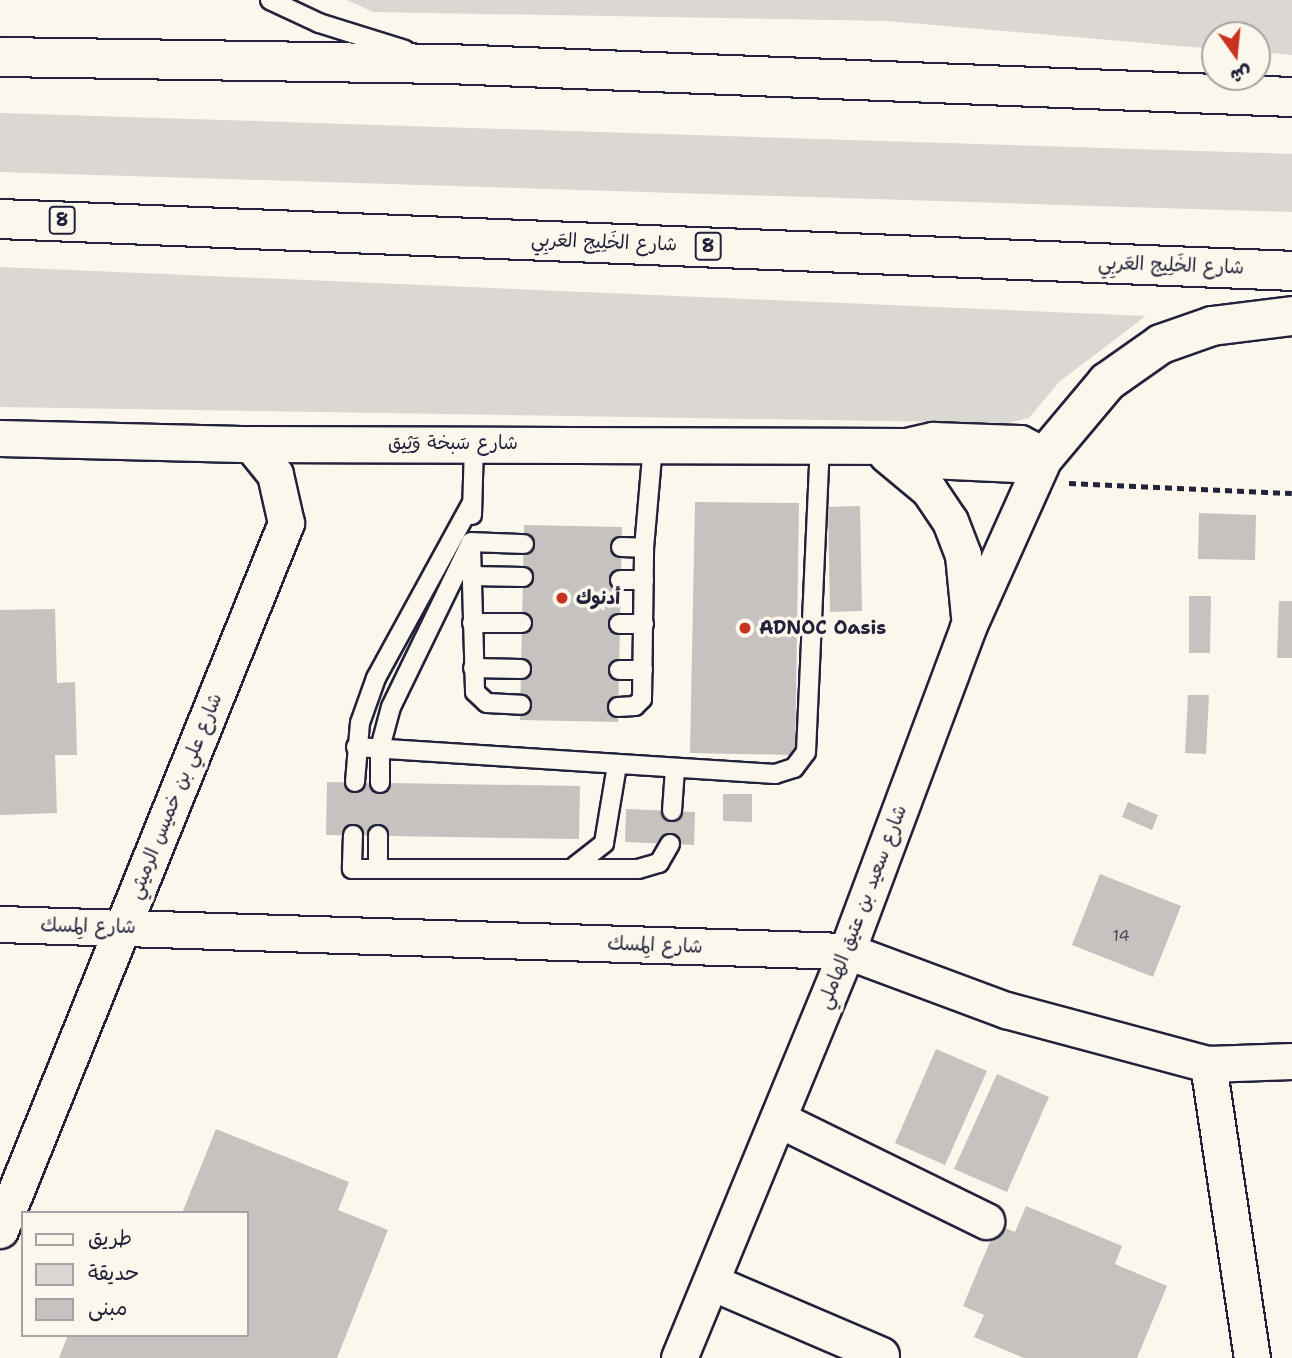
<!DOCTYPE html>
<meta charset="utf-8">
<style>
body{margin:0}
#map{position:relative;width:1292px;height:1358px;overflow:hidden;background:#fbf7ec;font-family:"Shantell Sans","Playpen Sans Arabic",sans-serif}
div>[style]{position:absolute}
.green>*{inset:0;background:#dbd8d3}
.building>*{inset:0;background:#c6c2c0}
.path>*{height:4.5px;margin-top:-2.25px;transform-origin:0;background:repeating-linear-gradient(90deg,#22223b 0 7px,transparent 0 12px)}
.roads{filter:drop-shadow(2px 0 #22223b) drop-shadow(-2px 0 #22223b) drop-shadow(0 2px #22223b) drop-shadow(0 -2px #22223b)}
.service>*{height:18px;margin:-9px;padding:0 9px;transform-origin:9px;border-radius:9px;background:#fbf7ec}
.minor>*{height:35px;margin:-17.5px;padding:0 17.5px;transform-origin:17.5px;border-radius:17.5px;background:#fbf7ec}
.trunk>*{height:38px;margin:-19px;padding:0 19px;transform-origin:19px;border-radius:19px;background:#fbf7ec}
.dots>*{width:19px;height:19px;translate:-50% -50%;box-sizing:border-box;border:4px solid #fbf7ec;border-radius:50%}
span{translate:-50% -50%;white-space:nowrap;text-align:center;line-height:1.15;-webkit-text-stroke:7px #fbf7ec;paint-order:stroke}
.number-label{font-size:16px;color:#4b4a5c}
.number-label span{-webkit-text-stroke-width:0}
.shield-label span{padding:2px 5px;background:#fbf7ec;border:2px solid;border-radius:5px;-webkit-text-stroke-width:0}
.shield-label{font-size:18px;color:#22223b;font-weight:700}
.street-label{font-size:19px;color:#22223b}
.poi-label{font-size:19px;color:#22223b;font-weight:700}
.left{translate:0 -50%;text-align:left}
.legend{position:absolute;left:21px;top:1211px;width:228px;height:126px;box-sizing:border-box;background:#fbf7ec;border:2px solid #a4a2a5;margin:0;padding:9px 12px;list-style:none;font-size:21px;color:#22223b}
.legend li{display:flex;align-items:center;gap:14px;height:35px}
.legend b{width:35px;border:2px solid #a4a2a5}
.north{position:absolute;left:1201px;top:21px;width:70px;height:70px;box-sizing:border-box;background:#fbf7ec;border:2px solid #a4a2a5;border-radius:50%;rotate:165deg;font-size:19px;font-weight:700;line-height:28px;text-align:center;color:#22223b}
.north::after{content:'';display:block;margin:auto;width:24px;height:32px;background:#c8321e;clip-path:polygon(50% 0,100% 100%,50% 72%,0 100%)}
</style>
<div id="map">
<div class="green">
<i style="clip-path:polygon(347px 0,1292px 0,1292px 55px,1257px 52px,1257px 35px,1215px 35px,1215px 49px,887px 21px,373px 12px)"></i>
<i style="clip-path:polygon(0 113px,1292px 154px,1292px 212px,0 172px)"></i>
<i style="clip-path:polygon(0 267px,1146px 316px,1059px 382px,1029px 418px,1008px 423px,0 407px)"></i>
</div>
<div class="building">
<i style="clip-path:polygon(695px 502px,799px 503px,795px 755px,690px 753px)"></i>
<i style="clip-path:polygon(860px 506px,862px 611px,830px 612px,828px 507px)"></i>
<i style="clip-path:polygon(1199px 513px,1256px 515px,1255px 560px,1198px 559px)"></i>
<i style="clip-path:polygon(524px 525px,622px 527px,618px 722px,520px 720px)"></i>
<i style="clip-path:polygon(1189px 596px,1211px 596px,1210px 653px,1189px 653px)"></i>
<i style="clip-path:polygon(1279px 601px,1292px 601px,1292px 658px,1277px 658px)"></i>
<i style="clip-path:polygon(55px 609px,57px 683px,75px 682px,77px 755px,55px 755px,57px 813px,0 815px,0 610px)"></i>
<i style="clip-path:polygon(1188px 695px,1209px 695px,1206px 754px,1185px 753px)"></i>
<i style="clip-path:polygon(327px 782px,580px 786px,579px 839px,326px 835px)"></i>
<i style="clip-path:polygon(723px 794px,752px 794px,752px 822px,723px 821px)"></i>
<i style="clip-path:polygon(1128px 802px,1158px 815px,1152px 830px,1122px 817px)"></i>
<i style="clip-path:polygon(626px 809px,695px 812px,694px 845px,625px 842px)"></i>
<i style="clip-path:polygon(1100px 874px,1181px 906px,1153px 977px,1072px 945px)"></i>
<i style="clip-path:polygon(936px 1049px,987px 1071px,945px 1165px,895px 1143px)"></i>
<i style="clip-path:polygon(997px 1074px,1049px 1097px,1007px 1192px,954px 1169px)"></i>
<i style="clip-path:polygon(216px 1129px,349px 1182px,338px 1210px,388px 1230px,337px 1358px,59px 1358px,68px 1335px,247px 1335px,247px 1213px,182px 1213px)"></i>
<i style="clip-path:polygon(1026px 1206px,1122px 1246px,1115px 1264px,1167px 1286px,1137px 1358px,1024px 1358px,974px 1337px,984px 1315px,963px 1306px,997px 1225px,1015px 1232px)"></i>
</div>
<div class="path">
<i style="left:1069px;top:483px;width:223px;rotate:2.6deg"></i>
</div>
<div class="roads">
<div class="service">
<i style="left:270px;top:0;width:54px;rotate:25.1deg"></i>
<i style="left:319px;top:23px;width:90px;rotate:17.4deg"></i>
<i style="left:472px;top:515px;width:73px;rotate:-88.4deg"></i>
<i style="left:471px;top:547px;width:145px;rotate:88.4deg"></i>
<i style="left:475px;top:692px;width:16px;rotate:43deg"></i>
<i style="left:487px;top:703px;width:34px;rotate:3deg"></i>
<i style="left:621px;top:547px;width:23px;rotate:2deg"></i>
<i style="left:472px;top:576px;width:51px;rotate:1.1deg"></i>
<i style="left:620px;top:580px;width:24px"></i>
<i style="left:472px;top:623px;width:50px"></i>
<i style="left:619px;top:624px;width:25px"></i>
<i style="left:473px;top:668px;width:48px;rotate:1.2deg"></i>
<i style="left:619px;top:670px;width:24px"></i>
<i style="left:618px;top:707px;width:17px;rotate:-3deg"></i>
<i style="left:635px;top:706px;width:10px;rotate:-45deg"></i>
<i style="left:642px;top:699px;width:151px;rotate:-89.2deg"></i>
<i style="left:644px;top:548px;width:103px;rotate:-85deg"></i>
<i style="left:356px;top:747px;width:420px;rotate:3.7deg"></i>
<i style="left:775px;top:774px;width:20px;rotate:-18deg"></i>
<i style="left:794px;top:768px;width:20px;rotate:-53deg"></i>
<i style="left:806px;top:752px;width:306px;rotate:-87.4deg"></i>
<i style="left:355px;top:782px;width:59px;rotate:-85.2deg"></i>
<i style="left:360px;top:723px;width:48px;rotate:-70.4deg"></i>
<i style="left:376px;top:678px;width:200px;rotate:-61.3deg"></i>
<i style="left:380px;top:783px;width:35px;rotate:-90deg"></i>
<i style="left:380px;top:748px;width:42px;rotate:-75deg"></i>
<i style="left:391px;top:707px;width:183px;rotate:-64.1deg"></i>
<i style="left:471px;top:542px;width:53px;rotate:2.2deg"></i>
<i style="left:672px;top:811px;width:42px;rotate:-85.9deg"></i>
<i style="left:353px;top:835px;width:34px;rotate:92deg"></i>
<i style="left:352px;top:869px;width:286px"></i>
<i style="left:638px;top:869px;width:22px;rotate:-16deg"></i>
<i style="left:659px;top:863px;width:22px;rotate:-60deg"></i>
<i style="left:575px;top:866px;width:37px;rotate:-38deg"></i>
<i style="left:604px;top:843px;width:79px;rotate:-80.5deg"></i>
<i style="left:378px;top:869px;width:34px;rotate:-90deg"></i>
</div>
<div class="minor">
<i style="left:0;top:438px;width:251px;rotate:1.4deg"></i>
<i style="left:251px;top:444px;width:655px;rotate:0.17deg"></i>
<i style="left:906px;top:446px;width:28px;rotate:-13deg"></i>
<i style="left:933px;top:440px;width:87px;rotate:2deg"></i>
<i style="left:1020px;top:443px;width:28px;rotate:27deg"></i>
<i style="left:1045px;top:456px;width:30px;rotate:165deg"></i>
<i style="left:1016px;top:464px;width:87px;rotate:-177.4deg"></i>
<i style="left:929px;top:460px;width:27px;rotate:-149deg"></i>
<i style="left:886px;top:454px;width:56px;rotate:39.9deg"></i>
<i style="left:929px;top:490px;width:37px;rotate:56deg"></i>
<i style="left:950px;top:521px;width:36px;rotate:69deg"></i>
<i style="left:963px;top:555px;width:61px;rotate:84.4deg"></i>
<i style="left:0;top:924px;width:847px;rotate:1.83deg"></i>
<i style="left:847px;top:951px;width:170px;rotate:20.4deg"></i>
<i style="left:1006px;top:1010px;width:209px;rotate:15deg"></i>
<i style="left:1208px;top:1064px;width:84px;rotate:-2deg"></i>
<i style="left:1208px;top:1064px;width:297px;rotate:81.5deg"></i>
<i style="left:778px;top:1119px;width:232px;rotate:26.1deg"></i>
<i style="left:0;top:1230px;width:763px;rotate:-67.98deg"></i>
<i style="left:286px;top:523px;width:50px;rotate:-102.7deg"></i>
<i style="left:275px;top:474px;width:38px;rotate:-129deg"></i>
<i style="left:711px;top:1282px;width:185px;rotate:23.2deg"></i>
<i style="left:679px;top:1358px;width:440px;rotate:-67.6deg"></i>
<i style="left:847px;top:951px;width:346px;rotate:-69.5deg"></i>
<i style="left:968px;top:627px;width:188px;rotate:-65.8deg"></i>
</div>
<div class="trunk">
<i style="left:0;top:57px;width:448px;rotate:0.9deg"></i>
<i style="left:448px;top:64px;width:845px;rotate:2.24deg"></i>
<i style="left:0;top:219px;width:1293px;rotate:2.3deg"></i>
<i style="left:1045px;top:456px;width:97px;rotate:-50deg"></i>
<i style="left:1107px;top:382px;width:66px;rotate:-35.1deg"></i>
<i style="left:1161px;top:344px;width:54px;rotate:-19.4deg"></i>
<i style="left:1212px;top:326px;width:81px;rotate:-7.1deg"></i>
</div>
</div>
<div class="dots">
<i style="left:562px;top:598px;background:#c8321e"></i>
<i style="left:745px;top:628px;background:#c8321e"></i>
</div>
<div class="number-label">
<span style="left:1121px;top:936px">14</span>
</div>
<div class="shield-label">
<span style="left:62px;top:220px">8</span>
<span style="left:708px;top:246px">8</span>
</div>
<div class="street-label">
<span style="left:604px;top:242px;rotate:2deg">شارع الخَلِيج العَربِي</span>
<span style="left:1171px;top:265px;rotate:2deg">شارع الخَلِيج العَربِي</span>
<span style="left:453px;top:443px">شارع سَبخة وَثِيق</span>
<span style="left:175px;top:796px;rotate:-68deg">شارع علي بن خميس الرميثي</span>
<span style="left:862px;top:907px;rotate:-69deg">شارع سعيد بن عتيق الهاملي</span>
<span style="left:88px;top:926px;rotate:1deg">شارع المِسك</span>
<span style="left:655px;top:945px;rotate:2deg">شارع المِسك</span>
</div>
<div class="poi-label">
<span class="left" style="left:576px;top:598px">أدنوك</span>
<span class="left" style="left:759px;top:628px">ADNOC Oasis</span>
</div>
<ul class="legend">
<li><b style="height:9px;background:#fbf7ec"></b>طريق</li>
<li><b style="height:19px;background:#dbd8d3"></b>حديقة</li>
<li><b style="height:19px;background:#c6c2c0"></b>مبنى</li>
</ul>
<div class="north">ش</div>
</div>
